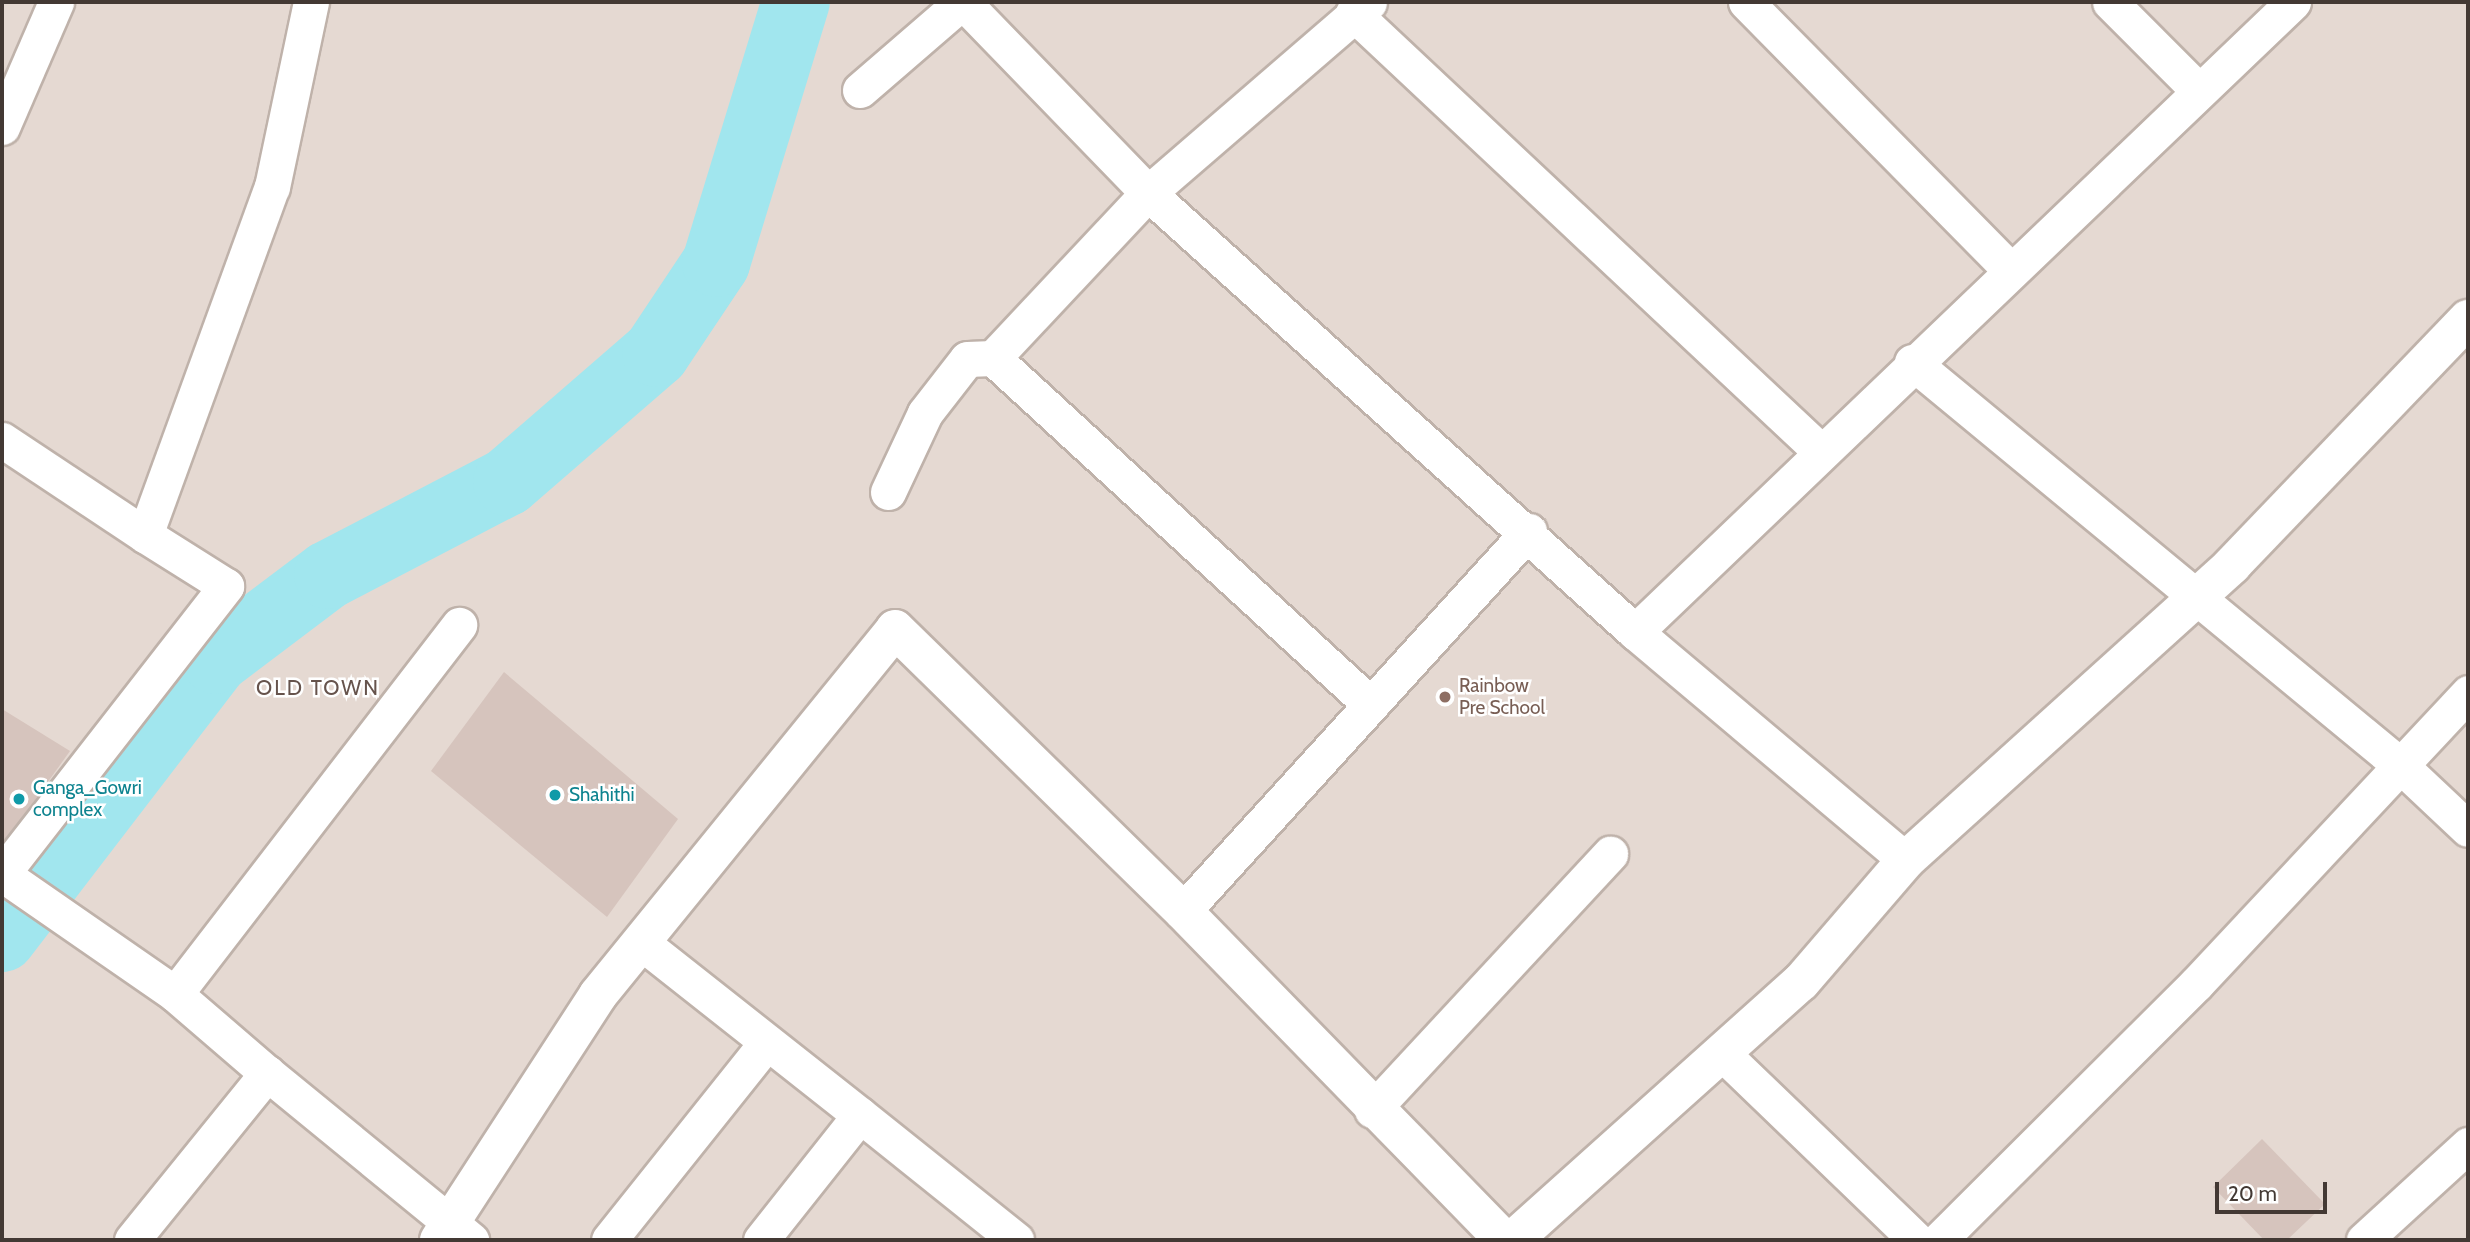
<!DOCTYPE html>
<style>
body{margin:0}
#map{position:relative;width:2470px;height:1242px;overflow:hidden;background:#f1e9e4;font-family:Cabin,sans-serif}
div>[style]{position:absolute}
.residential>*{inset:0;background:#e5d9d2}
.river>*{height:68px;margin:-34px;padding:0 34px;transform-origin:34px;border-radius:34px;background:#a1e6ee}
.building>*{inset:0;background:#d6c4bd}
.roads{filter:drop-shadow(2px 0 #bfb2aa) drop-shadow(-2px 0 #bfb2aa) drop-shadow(0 2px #bfb2aa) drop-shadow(0 -2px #bfb2aa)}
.minor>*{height:35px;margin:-17.5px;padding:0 17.5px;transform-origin:17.5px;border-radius:17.5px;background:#fff}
.tertiary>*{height:38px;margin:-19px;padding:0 19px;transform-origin:19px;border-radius:19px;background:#fff}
.dots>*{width:19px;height:19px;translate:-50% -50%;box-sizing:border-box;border:4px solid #fff;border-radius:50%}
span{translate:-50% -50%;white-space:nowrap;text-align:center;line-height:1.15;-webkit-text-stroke:5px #fff;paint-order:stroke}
.education-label{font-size:19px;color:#785e54}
.left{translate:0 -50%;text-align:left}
.culture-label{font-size:19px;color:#0d838f}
.neighbourhood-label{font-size:21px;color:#66534c;letter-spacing:2px}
.frame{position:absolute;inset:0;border:4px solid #433934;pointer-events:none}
.scale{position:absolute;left:2215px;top:1182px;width:112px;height:32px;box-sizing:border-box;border:4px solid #433934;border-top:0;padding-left:9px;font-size:21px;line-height:24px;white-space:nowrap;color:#433934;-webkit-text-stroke:5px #fff;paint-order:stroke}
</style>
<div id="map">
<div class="residential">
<i style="clip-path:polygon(2px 2px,2468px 2px,2468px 1240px,2px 1240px)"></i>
</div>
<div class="river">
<i style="left:2px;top:938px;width:350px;rotate:-52.5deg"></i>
<i style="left:215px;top:660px;width:141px;rotate:-37deg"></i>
<i style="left:328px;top:575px;width:202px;rotate:-27.5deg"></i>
<i style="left:507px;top:482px;width:197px;rotate:-40.9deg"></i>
<i style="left:656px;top:353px;width:108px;rotate:-56.3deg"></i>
<i style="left:716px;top:263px;width:273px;rotate:-73deg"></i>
</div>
<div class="building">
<i style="clip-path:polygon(504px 672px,678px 819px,607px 917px,431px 771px)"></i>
<i style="clip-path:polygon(2px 709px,70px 751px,2px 846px)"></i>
<i style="clip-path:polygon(2262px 1139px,2325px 1204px,2287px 1240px,2264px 1240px,2213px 1187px)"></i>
</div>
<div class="roads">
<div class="minor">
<i style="left:963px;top:2px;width:266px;rotate:45.9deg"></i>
<i style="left:1148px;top:193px;width:656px;rotate:42.03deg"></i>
<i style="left:1635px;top:632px;width:354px;rotate:40.1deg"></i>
<i style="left:1746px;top:2px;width:376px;rotate:45.4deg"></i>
<i style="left:2110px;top:2px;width:124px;rotate:45deg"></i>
<i style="left:1353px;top:13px;width:639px;rotate:43.16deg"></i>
<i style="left:860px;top:90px;width:135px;rotate:-40.8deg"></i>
<i style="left:2px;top:127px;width:136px;rotate:-66.6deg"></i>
<i style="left:993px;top:358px;width:513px;rotate:42.55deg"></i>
<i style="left:1912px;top:362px;width:633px;rotate:39.55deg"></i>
<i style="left:2400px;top:765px;width:93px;rotate:43.3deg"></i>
<i style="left:2px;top:440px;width:172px;rotate:33.6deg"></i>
<i style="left:888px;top:492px;width:87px;rotate:-64.9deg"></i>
<i style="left:925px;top:413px;width:68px;rotate:-52.1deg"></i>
<i style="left:967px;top:359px;width:26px;rotate:-2deg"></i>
<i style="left:993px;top:358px;width:226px;rotate:-46.8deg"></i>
<i style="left:1148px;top:193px;width:292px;rotate:-40.8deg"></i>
<i style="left:1635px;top:632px;width:911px;rotate:-43.75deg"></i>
<i style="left:2px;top:874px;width:365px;rotate:-52.1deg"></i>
<i style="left:226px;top:586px;width:96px;rotate:-147.8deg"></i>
<i style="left:145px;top:535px;width:370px;rotate:-70deg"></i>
<i style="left:272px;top:187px;width:189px;rotate:-78.1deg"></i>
<i style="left:2px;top:874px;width:211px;rotate:34.7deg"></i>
<i style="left:175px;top:994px;width:121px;rotate:40.7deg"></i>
<i style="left:1183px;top:911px;width:514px;rotate:-47.68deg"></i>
<i style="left:642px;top:943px;width:278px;rotate:38.3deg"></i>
<i style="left:175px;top:994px;width:466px;rotate:-52.4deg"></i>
<i style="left:1722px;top:1053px;width:269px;rotate:43.9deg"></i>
<i style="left:1372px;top:1110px;width:350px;rotate:-47.1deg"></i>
<i style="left:132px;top:1240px;width:215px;rotate:-51deg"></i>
<i style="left:267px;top:1073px;width:264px;rotate:39.3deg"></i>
<i style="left:609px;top:1240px;width:253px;rotate:-51.4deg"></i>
<i style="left:761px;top:1240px;width:159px;rotate:-51.6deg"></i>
<i style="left:860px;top:1115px;width:200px;rotate:38.7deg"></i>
<i style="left:1939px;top:1240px;width:364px;rotate:-44.9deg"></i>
<i style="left:2197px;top:983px;width:397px;rotate:-46.9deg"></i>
<i style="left:2364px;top:1240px;width:141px;rotate:-42.4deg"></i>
</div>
<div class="tertiary">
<i style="left:439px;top:1240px;width:292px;rotate:-57deg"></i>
<i style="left:598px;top:995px;width:471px;rotate:-50.9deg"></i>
<i style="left:895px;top:629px;width:403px;rotate:44.4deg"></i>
<i style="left:1183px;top:911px;width:460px;rotate:45.7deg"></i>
<i style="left:1513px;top:1240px;width:387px;rotate:-41.9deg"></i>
<i style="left:1801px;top:982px;width:161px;rotate:-49.3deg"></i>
<i style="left:1906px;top:860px;width:440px;rotate:-42.1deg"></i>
<i style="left:2232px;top:565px;width:341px;rotate:-46.2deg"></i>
</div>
</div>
<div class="dots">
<i style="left:1445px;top:697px;background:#8d6e63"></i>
<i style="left:555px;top:795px;background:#0f9aa8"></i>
<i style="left:19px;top:799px;background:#0f9aa8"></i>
</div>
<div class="education-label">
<span class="left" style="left:1459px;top:697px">Rainbow<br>Pre School</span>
</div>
<div class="culture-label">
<span class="left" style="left:33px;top:799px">Ganga_Gowri<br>complex</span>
<span class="left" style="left:569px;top:795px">Shahithi</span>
</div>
<div class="neighbourhood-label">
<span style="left:318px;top:688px">OLD TOWN</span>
</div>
<div class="frame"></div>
<div class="scale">20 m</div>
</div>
